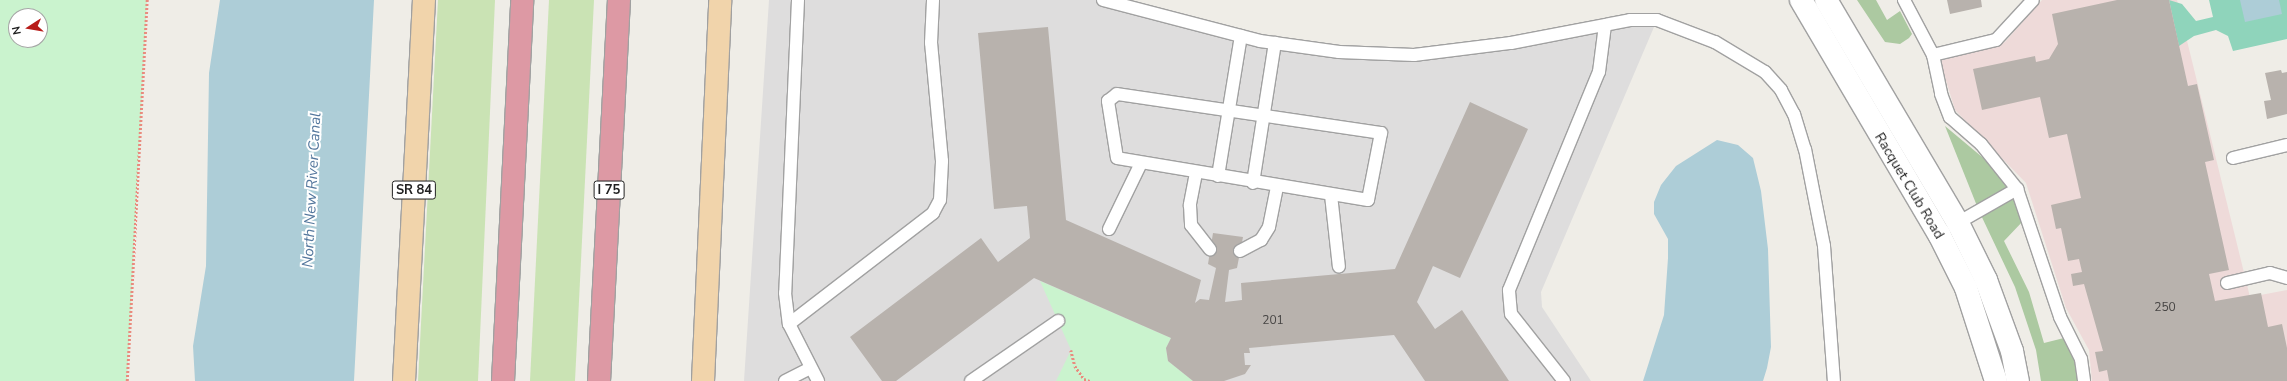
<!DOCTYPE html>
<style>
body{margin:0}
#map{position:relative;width:2287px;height:381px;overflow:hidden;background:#efede7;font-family:"Nunito Sans",sans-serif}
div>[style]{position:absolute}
.residential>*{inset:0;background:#dedddd}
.commercial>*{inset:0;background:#eedad9}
.grass>*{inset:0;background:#cae3b4}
.forest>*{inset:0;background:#acc9a1}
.park>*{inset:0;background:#caf3ce}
.pitch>*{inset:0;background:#8fd4bb}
.water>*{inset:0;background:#adcdd7}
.building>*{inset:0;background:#b8b2ad}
.path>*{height:2.5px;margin-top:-1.25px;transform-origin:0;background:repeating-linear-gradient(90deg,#e98b7e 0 2px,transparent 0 4px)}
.roads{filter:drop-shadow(1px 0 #a1a1a1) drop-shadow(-1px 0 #a1a1a1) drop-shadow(0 1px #a1a1a1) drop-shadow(0 -1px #a1a1a1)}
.service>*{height:12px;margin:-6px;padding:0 6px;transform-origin:6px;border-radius:6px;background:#fff}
.tertiary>*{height:22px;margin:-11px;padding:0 11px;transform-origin:11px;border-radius:11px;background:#fff}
.primary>*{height:22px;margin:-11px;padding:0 11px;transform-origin:11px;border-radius:11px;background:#f1d4ab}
.motorway>*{height:22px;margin:-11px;padding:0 11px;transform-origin:11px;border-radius:11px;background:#dd99a4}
span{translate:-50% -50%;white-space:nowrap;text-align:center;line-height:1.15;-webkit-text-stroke:4px #fff;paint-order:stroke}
.number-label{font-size:12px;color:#464443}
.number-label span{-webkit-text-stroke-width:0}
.shield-label span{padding:1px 3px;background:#fff;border:1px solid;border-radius:3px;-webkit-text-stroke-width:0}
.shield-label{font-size:13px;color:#202020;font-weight:700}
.street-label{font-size:14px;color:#202020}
.water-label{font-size:15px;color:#54779d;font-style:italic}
.north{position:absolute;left:8px;top:8px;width:40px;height:40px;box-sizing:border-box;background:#fff;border:1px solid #a6a6a6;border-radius:50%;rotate:258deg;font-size:11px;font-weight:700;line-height:16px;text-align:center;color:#202020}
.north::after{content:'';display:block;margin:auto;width:14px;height:18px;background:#b71b18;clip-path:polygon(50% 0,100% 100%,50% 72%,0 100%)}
</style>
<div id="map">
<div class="residential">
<i style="clip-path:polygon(769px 0,1103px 0,1260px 41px,1414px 55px,1657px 20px,1541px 292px,1542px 307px,1591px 381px,744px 381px)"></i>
</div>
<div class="commercial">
<i style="clip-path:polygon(2042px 0,2177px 0,2250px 297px,2287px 290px,2287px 381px,2092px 381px,2089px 350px,2066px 308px,2026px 183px,1955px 110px,1940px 61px,2005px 42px)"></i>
</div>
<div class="grass">
<i style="clip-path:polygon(438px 0,495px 0,478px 381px,418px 381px)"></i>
<i style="clip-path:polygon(549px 0,594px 0,575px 381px,530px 381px)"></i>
</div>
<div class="forest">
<i style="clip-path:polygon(1857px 0,1876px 0,1887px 20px,1900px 11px,1912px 34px,1909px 38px,1900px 44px,1885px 42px)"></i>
<i style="clip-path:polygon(1945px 126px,2000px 172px,2024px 220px,2004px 241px,2029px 292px,2044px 343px,2068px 337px,2081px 359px,2079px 381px,2041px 381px,2036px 350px,2015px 287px,1979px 211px)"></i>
</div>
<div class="park">
<i style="clip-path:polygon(evenodd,0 0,147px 0,127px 381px,0 381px,0 0,16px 16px,40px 16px,40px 40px,16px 40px,16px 16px)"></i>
<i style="clip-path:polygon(1040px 281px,1171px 338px,1166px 348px,1168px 361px,1193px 381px,1056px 381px,1071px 350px)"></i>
</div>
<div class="pitch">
<i style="clip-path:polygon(2169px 0,2182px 4px,2196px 21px,2213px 17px,2209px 0,2287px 0,2287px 39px,2233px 51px,2228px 36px,2216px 30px,2194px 36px,2179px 46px)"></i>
</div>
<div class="water">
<i style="clip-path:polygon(220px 0,374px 0,354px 381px,195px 381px,193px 346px,206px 266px,209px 73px)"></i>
<i style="clip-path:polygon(2240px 0,2279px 0,2282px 14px,2245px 22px)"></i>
<i style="clip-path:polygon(1717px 140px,1738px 145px,1753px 158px,1761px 191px,1768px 249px,1771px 347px,1767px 368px,1763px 381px,1643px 381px,1664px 315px,1668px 258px,1668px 239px,1654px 214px,1654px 202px,1661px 185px,1676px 166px)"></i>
</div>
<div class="building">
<i style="clip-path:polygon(1947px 0,1981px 0,1982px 7px,1950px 14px)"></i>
<i style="clip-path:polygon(2117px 0,2169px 0,2188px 86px,2197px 84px,2214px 160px,2205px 162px,2229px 270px,2209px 274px,2215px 301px,2261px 293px,2268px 327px,2282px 324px,2287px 348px,2287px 381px,2109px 381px,2107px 370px,2099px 372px,2095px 352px,2103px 351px,2084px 284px,2073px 286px,2071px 274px,2082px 272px,2079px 259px,2068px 261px,2061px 228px,2056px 229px,2051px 205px,2081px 198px,2067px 134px,2049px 138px,2040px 97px,1982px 110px,1973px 69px,2035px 56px,2036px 62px,2049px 59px,2058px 44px,2052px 14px)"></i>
<i style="clip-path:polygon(1048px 27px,1066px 220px,1201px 280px,1195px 303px,1200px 299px,1209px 300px,1216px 268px,1208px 264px,1213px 233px,1243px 237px,1237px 268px,1229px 270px,1225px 302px,1242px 300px,1241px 283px,1395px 269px,1470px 102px,1528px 129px,1460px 278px,1433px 266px,1417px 302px,1435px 329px,1462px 310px,1509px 381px,1425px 381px,1394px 335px,1249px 348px,1250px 353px,1244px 353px,1245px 365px,1251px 365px,1245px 374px,1224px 381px,1193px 381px,1168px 361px,1166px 348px,1171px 338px,1034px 278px,896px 381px,882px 381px,850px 337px,981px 238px,998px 262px,1030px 238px,1027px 206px,994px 209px,978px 33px)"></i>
<i style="clip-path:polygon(2281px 70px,2282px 73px,2287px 72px,2287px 114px,2267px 119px,2264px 101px,2271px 100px,2265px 73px)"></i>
</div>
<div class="path">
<i style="left:1071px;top:350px;width:16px;rotate:76deg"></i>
<i style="left:1075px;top:366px;width:16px;rotate:55deg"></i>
<i style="left:1084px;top:379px;width:6px;rotate:18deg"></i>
<i style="left:127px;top:381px;width:382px;rotate:-87deg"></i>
</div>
<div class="roads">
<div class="service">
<i style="left:798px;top:0;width:293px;rotate:92.5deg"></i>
<i style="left:785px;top:293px;width:31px;rotate:83deg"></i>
<i style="left:789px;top:324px;width:64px;rotate:63deg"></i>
<i style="left:1103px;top:0;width:162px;rotate:14.6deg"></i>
<i style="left:1260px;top:41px;width:80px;rotate:7.9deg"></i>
<i style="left:1339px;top:52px;width:75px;rotate:2.3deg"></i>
<i style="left:1414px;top:55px;width:98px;rotate:-7.1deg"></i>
<i style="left:1511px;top:43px;width:121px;rotate:-10.9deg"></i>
<i style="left:1630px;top:20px;width:27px"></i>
<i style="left:1657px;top:20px;width:62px;rotate:20.8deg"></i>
<i style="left:1715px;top:42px;width:58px;rotate:31deg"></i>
<i style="left:1765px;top:72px;width:24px;rotate:48deg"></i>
<i style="left:1781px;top:90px;width:27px;rotate:62deg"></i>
<i style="left:1794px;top:114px;width:37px;rotate:73deg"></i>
<i style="left:1805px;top:149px;width:99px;rotate:78.9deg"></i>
<i style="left:1824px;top:246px;width:135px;rotate:85.8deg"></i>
<i style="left:1904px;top:0;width:62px;rotate:62.2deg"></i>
<i style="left:1933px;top:55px;width:40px;rotate:78deg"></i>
<i style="left:1941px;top:94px;width:25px;rotate:69deg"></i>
<i style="left:1950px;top:117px;width:41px;rotate:41.1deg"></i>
<i style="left:1981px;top:144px;width:58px;rotate:51.3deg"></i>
<i style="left:2017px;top:189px;width:135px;rotate:71.4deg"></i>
<i style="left:2060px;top:317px;width:47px;rotate:63.4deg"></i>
<i style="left:2081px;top:359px;width:22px;rotate:82deg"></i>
<i style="left:1933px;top:55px;width:65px;rotate:-13.4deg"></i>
<i style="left:1996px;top:40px;width:54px;rotate:-47.2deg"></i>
<i style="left:1117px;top:94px;width:267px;rotate:8.4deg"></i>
<i style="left:1381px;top:133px;width:68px;rotate:101deg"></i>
<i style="left:1368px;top:200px;width:254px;rotate:-170.5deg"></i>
<i style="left:1117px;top:158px;width:58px;rotate:-99deg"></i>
<i style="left:1108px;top:101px;width:11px;rotate:-38deg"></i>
<i style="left:2233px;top:158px;width:56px;rotate:-13.5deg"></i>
<i style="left:1196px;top:173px;width:33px;rotate:101deg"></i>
<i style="left:1190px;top:205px;width:20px;rotate:87deg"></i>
<i style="left:1191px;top:225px;width:31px;rotate:52deg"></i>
<i style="left:1218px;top:176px;width:142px;rotate:-80.7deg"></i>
<i style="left:1253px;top:183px;width:142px;rotate:-81.1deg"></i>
<i style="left:1331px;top:195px;width:72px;rotate:83.7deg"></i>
<i style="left:1954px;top:225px;width:73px;rotate:-29.7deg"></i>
<i style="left:1109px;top:229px;width:73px;rotate:-64.1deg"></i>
<i style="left:1240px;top:251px;width:24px;rotate:-28deg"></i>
<i style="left:1261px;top:240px;width:15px;rotate:-58deg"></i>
<i style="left:1269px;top:227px;width:41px;rotate:-78.7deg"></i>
<i style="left:2227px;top:283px;width:44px;rotate:-13.1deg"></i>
<i style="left:2270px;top:273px;width:18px;rotate:16deg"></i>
<i style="left:789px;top:324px;width:182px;rotate:-37.6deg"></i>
<i style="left:933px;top:213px;width:15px;rotate:-62deg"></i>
<i style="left:940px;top:200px;width:39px;rotate:-87deg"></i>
<i style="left:942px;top:161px;width:119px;rotate:-95.3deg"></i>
<i style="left:931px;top:43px;width:43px;rotate:-87.3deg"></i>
<i style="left:785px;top:381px;width:27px;rotate:-27deg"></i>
<i style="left:971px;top:381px;width:106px;rotate:-34.6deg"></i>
<i style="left:1564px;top:381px;width:85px;rotate:-128.3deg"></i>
<i style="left:1511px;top:314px;width:24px;rotate:-95deg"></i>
<i style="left:1509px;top:290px;width:236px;rotate:-67.6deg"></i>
<i style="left:1599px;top:72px;width:47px;rotate:-82.7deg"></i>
</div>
<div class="tertiary">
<i style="left:1801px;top:0;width:272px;rotate:59.5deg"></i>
<i style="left:1939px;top:234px;width:60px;rotate:63.4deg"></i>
<i style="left:1966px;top:288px;width:98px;rotate:72.1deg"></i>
<i style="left:1826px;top:0;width:259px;rotate:59.4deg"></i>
<i style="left:1958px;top:223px;width:64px;rotate:63.8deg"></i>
<i style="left:1986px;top:280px;width:76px;rotate:69.9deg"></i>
<i style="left:2012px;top:351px;width:31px;rotate:79deg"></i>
</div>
<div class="primary">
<i style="left:404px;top:381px;width:382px;rotate:-87deg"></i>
<i style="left:703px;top:381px;width:381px;rotate:-87.4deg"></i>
</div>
<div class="motorway">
<i style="left:503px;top:381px;width:381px;rotate:-87.1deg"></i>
<i style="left:599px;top:381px;width:382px;rotate:-87deg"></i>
</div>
</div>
<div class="number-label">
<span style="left:2165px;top:308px">250</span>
<span style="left:1273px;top:321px">201</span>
</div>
<div class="shield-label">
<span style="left:414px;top:190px">SR 84</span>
<span style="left:609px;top:190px">I 75</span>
</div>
<div class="street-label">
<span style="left:1909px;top:186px;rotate:59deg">Racquet Club Road</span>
</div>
<div class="water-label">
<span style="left:312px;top:190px;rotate:-87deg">North New River Canal</span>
</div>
<div class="north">N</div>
</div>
